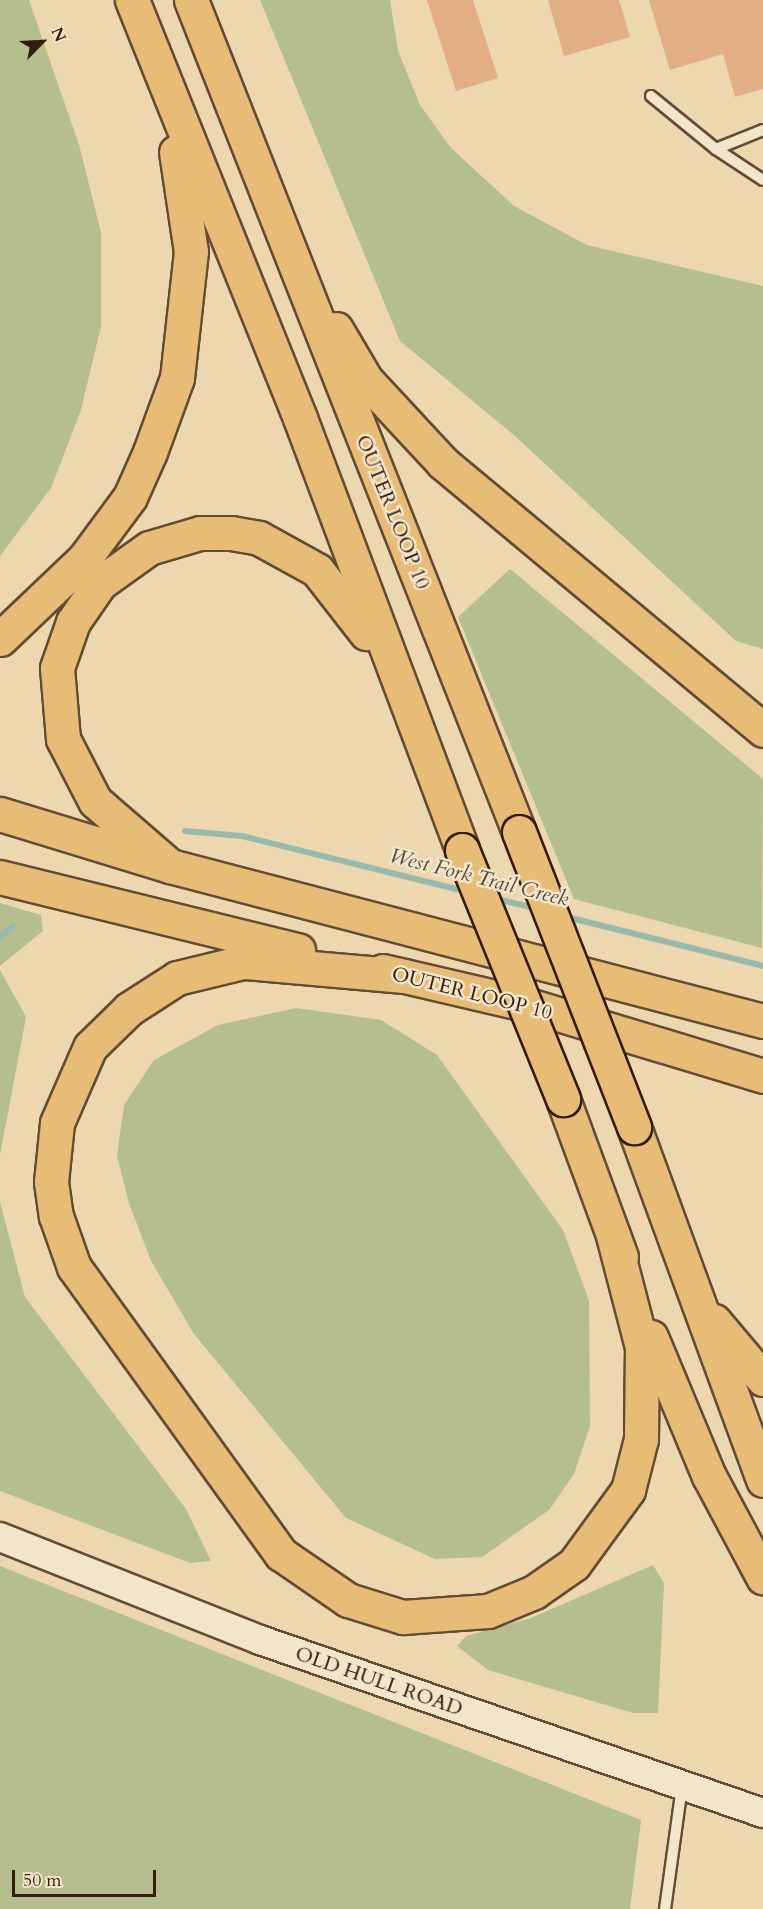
<!DOCTYPE html>
<style>
body{margin:0}
#map{position:relative;width:763px;height:1909px;overflow:hidden;background:#ecd7ae;font-family:Cardo,serif}
div>[style]{position:absolute}
.green>*{inset:0;background:#b4bf8d}
.stream>*{height:6px;margin:-3px;padding:0 3px;transform-origin:3px;border-radius:3px;background:#99b9af}
.building>*{inset:0;background:#e2ae85}
.roads{filter:drop-shadow(2px 0 #634b35) drop-shadow(-2px 0 #634b35) drop-shadow(0 2px #634b35) drop-shadow(0 -2px #634b35)}
.service>*{height:10px;margin:-5px;padding:0 5px;transform-origin:5px;border-radius:5px;background:#f3e5ca}
.secondary>*{height:28px;margin:-14px;padding:0 14px;transform-origin:14px;border-radius:14px;background:#f3e5ca}
.motorway>*{height:33px;margin:-16.5px;padding:0 16.5px;transform-origin:16.5px;border-radius:16.5px;background:#e6bc77}
.bridges{filter:drop-shadow(2px 0 #351c0d) drop-shadow(-2px 0 #351c0d) drop-shadow(0 2px #351c0d) drop-shadow(0 -2px #351c0d)}
.motorway-bridge>*{height:33px;margin:-16.5px;padding:0 16.5px;transform-origin:16.5px;border-radius:16.5px;background:#e6bc77}
span{translate:-50% -50%;white-space:nowrap;text-align:center;line-height:1.15;-webkit-text-stroke:5px #f3e5ca;paint-order:stroke}
.street-label{font-size:20px;color:#351c0d}
.water-label{font-size:21px;color:#534b3e;font-style:italic}
.north{position:absolute;left:12px;top:12px;width:60px;height:60px;-webkit-text-stroke:4px #f3e5ca;paint-order:stroke;rotate:66deg;font-size:16px;font-weight:700;line-height:24px;text-align:center;color:#351c0d}
.north::after{content:'';display:block;margin:auto;width:21px;height:27px;background:#351c0d;clip-path:polygon(50% 0,100% 100%,50% 72%,0 100%)}
.scale{position:absolute;left:12px;top:1870px;width:144px;height:27px;box-sizing:border-box;border:3px solid #351c0d;border-top:0;padding-left:8px;font-size:18px;line-height:21px;white-space:nowrap;color:#351c0d;-webkit-text-stroke:4px #f3e5ca;paint-order:stroke}
</style>
<div id="map">
<div class="green">
<i style="clip-path:polygon(0 0,29px 0,79px 145px,101px 233px,101px 326px,81px 410px,51px 488px,0 556px)"></i>
<i style="clip-path:polygon(260px 0,390px 0,398px 51px,420px 105px,451px 148px,514px 206px,587px 245px,763px 286px,763px 649px,736px 641px,515px 436px,400px 341px)"></i>
<i style="clip-path:polygon(510px 569px,763px 779px,762px 948px,574px 899px,458px 617px)"></i>
<i style="clip-path:polygon(0 903px,41px 915px,43px 931px,0 966px)"></i>
<i style="clip-path:polygon(0 970px,26px 1017px,0 1155px)"></i>
<i style="clip-path:polygon(296px 1008px,381px 1020px,437px 1055px,563px 1230px,589px 1301px,590px 1426px,574px 1474px,549px 1510px,482px 1557px,435px 1559px,346px 1518px,194px 1334px,151px 1261px,129px 1203px,117px 1156px,124px 1105px,154px 1060px,218px 1025px)"></i>
<i style="clip-path:polygon(0 1202px,25px 1297px,186px 1509px,211px 1561px,190px 1563px,0 1491px)"></i>
<i style="clip-path:polygon(653px 1565px,664px 1583px,658px 1713px,633px 1713px,488px 1670px,457px 1646px,466px 1636px,531px 1618px)"></i>
<i style="clip-path:polygon(0 1566px,641px 1820px,630px 1909px,0 1909px)"></i>
</div>
<div class="stream">
<i style="left:185px;top:831px;width:57px;rotate:5deg"></i>
<i style="left:242px;top:836px;width:233px;rotate:13.9deg"></i>
<i style="left:493px;top:898px;width:46px;rotate:13.7deg"></i>
<i style="left:563px;top:916px;width:206px;rotate:14deg"></i>
<i style="left:0;top:938px;width:18px;rotate:-43deg"></i>
</div>
<div class="building">
<i style="clip-path:polygon(427px 0,473px 0,498px 78px,456px 91px)"></i>
<i style="clip-path:polygon(548px 0,619px 0,630px 37px,564px 56px)"></i>
<i style="clip-path:polygon(649px 0,763px 0,763px 89px,735px 97px,723px 54px,670px 70px)"></i>
</div>
<div class="roads">
<div class="service">
<i style="left:651px;top:96px;width:84px;rotate:39.2deg"></i>
<i style="left:716px;top:149px;width:51px;rotate:-22deg"></i>
<i style="left:716px;top:149px;width:56px;rotate:33.4deg"></i>
<i style="left:665px;top:1909px;width:123px;rotate:-82.1deg"></i>
</div>
<div class="secondary">
<i style="left:0;top:1537px;width:280px;rotate:21.6deg"></i>
<i style="left:260px;top:1640px;width:532px;rotate:18.98deg"></i>
</div>
<div class="motorway">
<i style="left:132px;top:0;width:450px;rotate:68.1deg"></i>
<i style="left:300px;top:418px;width:461px;rotate:69.4deg"></i>
<i style="left:191px;top:0;width:894px;rotate:68.48deg"></i>
<i style="left:336px;top:329px;width:59px;rotate:59.5deg"></i>
<i style="left:366px;top:380px;width:113px;rotate:47.1deg"></i>
<i style="left:443px;top:463px;width:417px;rotate:39.8deg"></i>
<i style="left:0;top:639px;width:116px;rotate:-43.6deg"></i>
<i style="left:84px;top:559px;width:77px;rotate:-53.4deg"></i>
<i style="left:130px;top:497px;width:49px;rotate:-66deg"></i>
<i style="left:150px;top:452px;width:79px;rotate:-70deg"></i>
<i style="left:177px;top:378px;width:127px;rotate:-83.7deg"></i>
<i style="left:191px;top:252px;width:101px;rotate:-98.5deg"></i>
<i style="left:0;top:814px;width:178px;rotate:17deg"></i>
<i style="left:170px;top:866px;width:613px;rotate:14.65deg"></i>
<i style="left:170px;top:866px;width:99px;rotate:-139.1deg"></i>
<i style="left:95px;top:801px;width:70px;rotate:-117.3deg"></i>
<i style="left:63px;top:739px;width:71px;rotate:-94.8deg"></i>
<i style="left:57px;top:668px;width:49px;rotate:-70.8deg"></i>
<i style="left:73px;top:622px;width:47px;rotate:-55.3deg"></i>
<i style="left:100px;top:583px;width:60px;rotate:-35.5deg"></i>
<i style="left:149px;top:548px;width:53px;rotate:-16.4deg"></i>
<i style="left:200px;top:533px;width:31px"></i>
<i style="left:231px;top:533px;width:28px;rotate:10deg"></i>
<i style="left:259px;top:538px;width:66px;rotate:28.9deg"></i>
<i style="left:317px;top:570px;width:80px;rotate:52.1deg"></i>
<i style="left:0;top:877px;width:307px;rotate:13.8deg"></i>
<i style="left:383px;top:971px;width:146px;rotate:13.1deg"></i>
<i style="left:525px;top:1004px;width:249px;rotate:16.8deg"></i>
<i style="left:404px;top:976px;width:162px;rotate:-175deg"></i>
<i style="left:243px;top:962px;width:68px;rotate:166.4deg"></i>
<i style="left:177px;top:978px;width:57px;rotate:147.1deg"></i>
<i style="left:129px;top:1009px;width:54px;rotate:135.7deg"></i>
<i style="left:90px;top:1047px;width:83px;rotate:113.5deg"></i>
<i style="left:57px;top:1123px;width:59px;rotate:95.8deg"></i>
<i style="left:51px;top:1182px;width:34px;rotate:82deg"></i>
<i style="left:56px;top:1216px;width:54px;rotate:70.6deg"></i>
<i style="left:74px;top:1267px;width:354px;rotate:54.2deg"></i>
<i style="left:281px;top:1554px;width:81px;rotate:34.5deg"></i>
<i style="left:348px;top:1600px;width:58px;rotate:17.2deg"></i>
<i style="left:403px;top:1617px;width:85px;rotate:-4deg"></i>
<i style="left:488px;top:1611px;width:50px;rotate:-22.4deg"></i>
<i style="left:534px;top:1592px;width:49px;rotate:-35deg"></i>
<i style="left:574px;top:1564px;width:92px;rotate:-53.9deg"></i>
<i style="left:628px;top:1490px;width:53px;rotate:-75.7deg"></i>
<i style="left:641px;top:1439px;width:92px;rotate:-89.4deg"></i>
<i style="left:642px;top:1347px;width:115px;rotate:-104.6deg"></i>
<i style="left:563px;top:1099px;width:168px;rotate:69.8deg"></i>
<i style="left:634px;top:1127px;width:376px;rotate:69.9deg"></i>
<i style="left:714px;top:1321px;width:76px;rotate:49.8deg"></i>
<i style="left:651px;top:1337px;width:151px;rotate:67.4deg"></i>
<i style="left:709px;top:1476px;width:115px;rotate:61.9deg"></i>
</div>
</div>
<div class="bridges">
<div class="motorway-bridge">
<i style="left:519px;top:832px;width:317px;rotate:68.7deg"></i>
<i style="left:462px;top:850px;width:269px;rotate:67.9deg"></i>
</div>
</div>
<div class="street-label">
<span style="left:393px;top:512px;rotate:68deg">OUTER LOOP 10</span>
<span style="left:472px;top:993px;rotate:14deg">OUTER LOOP 10</span>
<span style="left:379px;top:1681px;rotate:19deg">OLD HULL ROAD</span>
</div>
<div class="water-label">
<span style="left:479px;top:878px;rotate:14deg">West Fork Trail Creek</span>
</div>
<div class="north">N</div>
<div class="scale">50 m</div>
</div>
